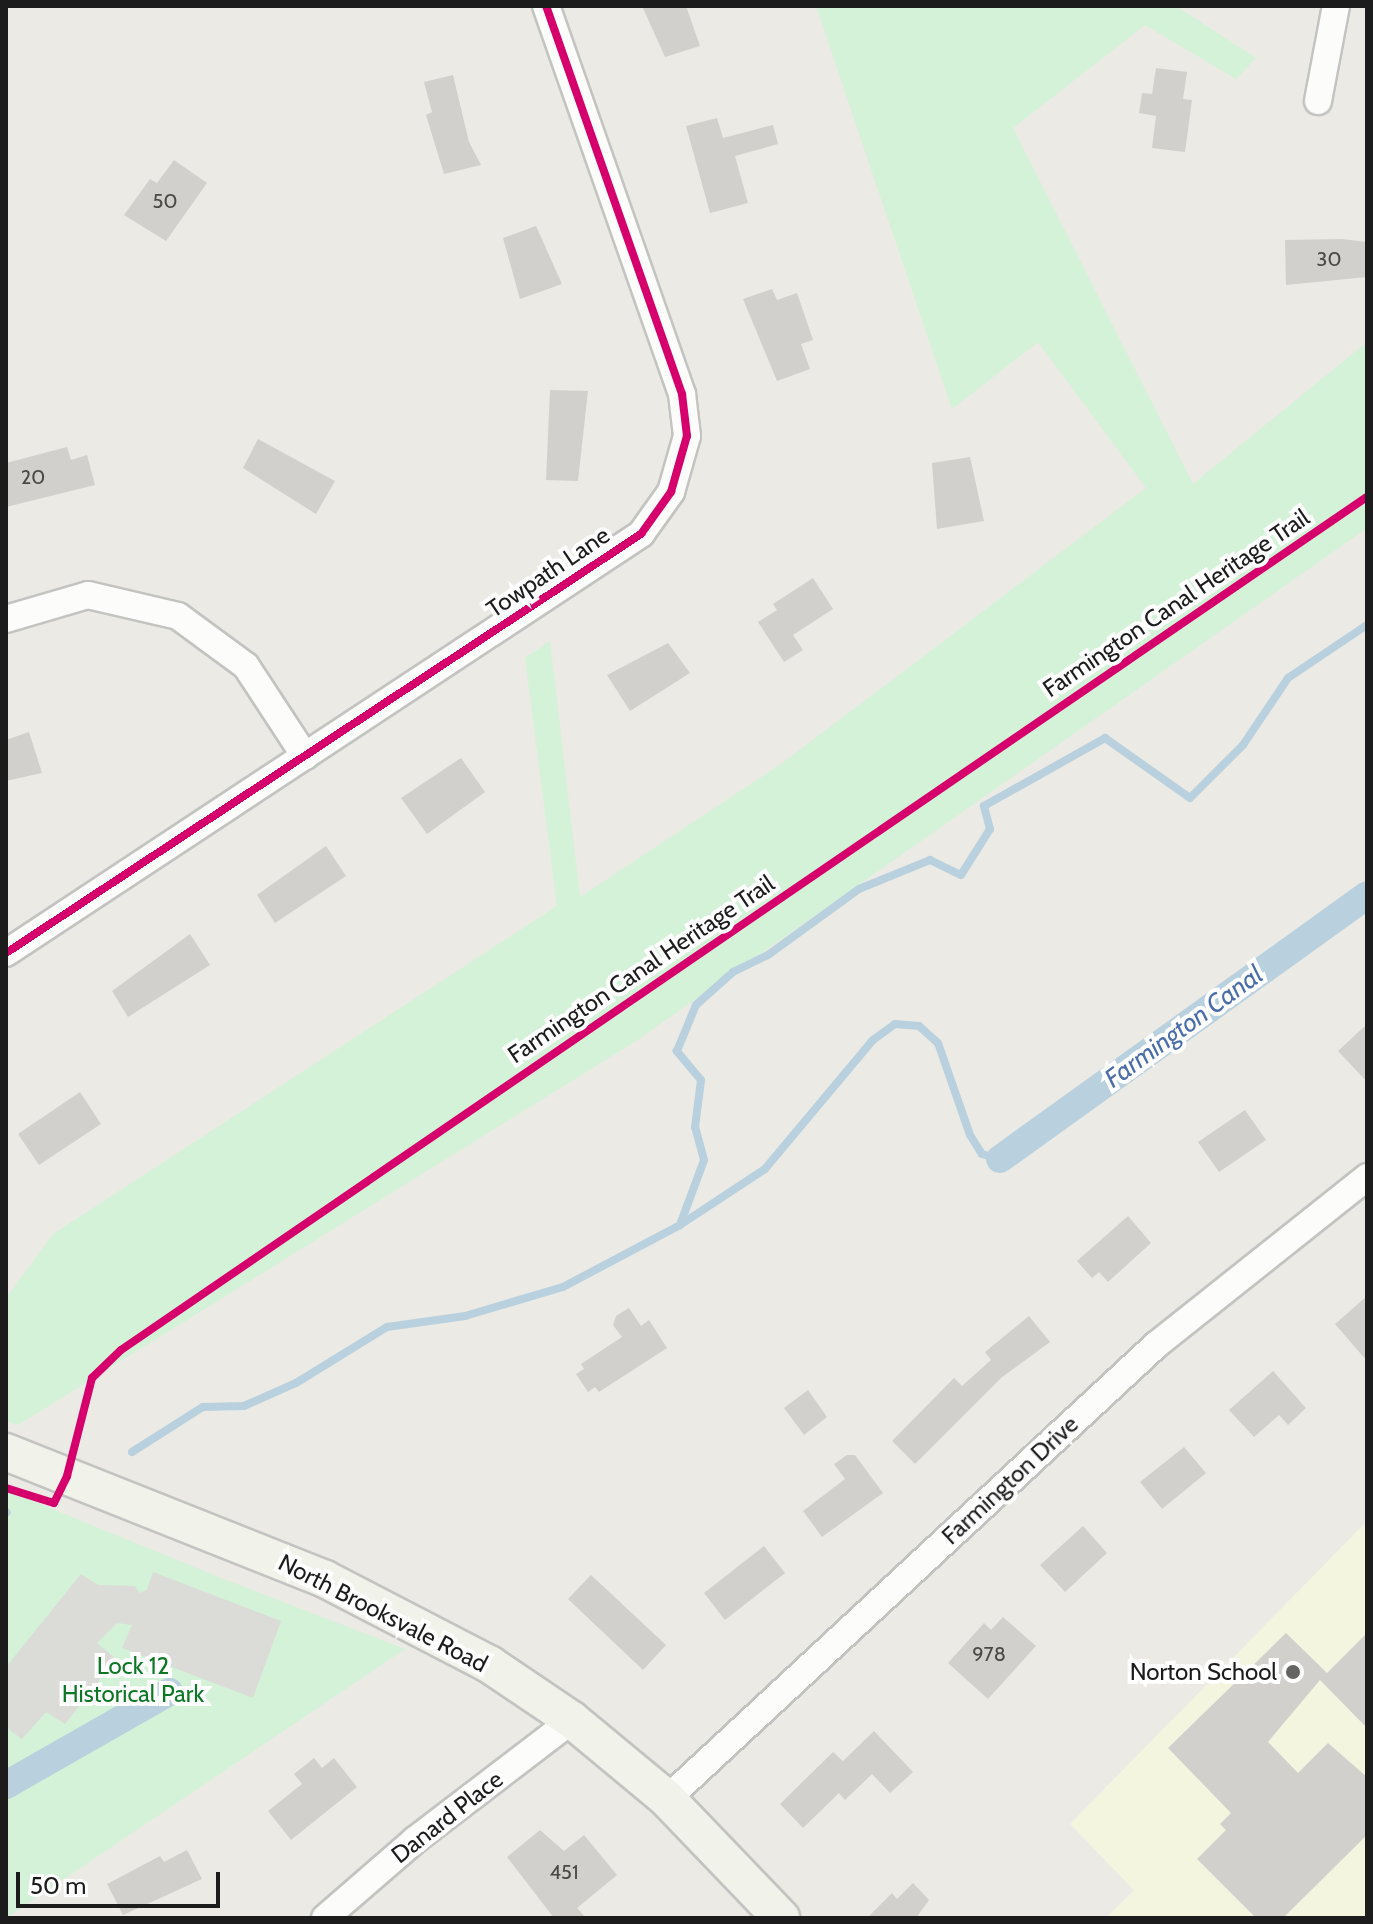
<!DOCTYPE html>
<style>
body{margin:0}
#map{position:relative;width:1373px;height:1924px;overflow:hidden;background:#ebeae5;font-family:Cabin,sans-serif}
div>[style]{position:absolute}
.education>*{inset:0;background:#f3f5df}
.park>*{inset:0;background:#d3f2d7}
.parking>*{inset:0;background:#dbdbd8}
.stream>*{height:8px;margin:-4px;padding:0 4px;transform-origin:4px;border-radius:4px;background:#b9d1de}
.canal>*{height:28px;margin:-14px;padding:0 14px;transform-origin:14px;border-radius:14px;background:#b9d1de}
.building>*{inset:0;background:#d2d0cc}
.roads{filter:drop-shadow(2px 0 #c3c3c1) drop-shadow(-2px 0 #c3c3c1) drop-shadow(0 2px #c3c3c1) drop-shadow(0 -2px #c3c3c1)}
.street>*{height:26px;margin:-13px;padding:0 13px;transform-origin:13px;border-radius:13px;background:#fcfcfb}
.secondary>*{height:36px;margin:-18px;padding:0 18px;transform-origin:18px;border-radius:18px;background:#f1f2e9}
.cycleway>*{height:8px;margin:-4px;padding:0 4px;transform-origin:4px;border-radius:4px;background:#d6006c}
.dots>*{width:22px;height:22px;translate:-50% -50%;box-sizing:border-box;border:4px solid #fff;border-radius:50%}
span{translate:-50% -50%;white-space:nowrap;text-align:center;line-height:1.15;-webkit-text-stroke:8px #fff;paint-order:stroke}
.number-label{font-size:20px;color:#4a4948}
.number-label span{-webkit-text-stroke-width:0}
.street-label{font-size:24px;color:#1c1c1c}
.park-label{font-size:24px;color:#0d7725}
.poi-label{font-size:24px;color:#1c1c1c}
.right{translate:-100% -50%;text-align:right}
.water-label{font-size:26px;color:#4b6da9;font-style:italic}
.frame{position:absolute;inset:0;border:8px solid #1c1c1c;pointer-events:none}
.scale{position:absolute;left:16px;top:1872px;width:204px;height:36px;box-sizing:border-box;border:4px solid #1c1c1c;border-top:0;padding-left:10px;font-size:24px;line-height:28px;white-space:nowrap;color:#1c1c1c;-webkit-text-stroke:6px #fff;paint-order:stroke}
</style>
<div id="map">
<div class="education">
<i style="clip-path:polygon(1367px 1521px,1367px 1918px,1106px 1918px,1134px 1890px,1070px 1824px)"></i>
</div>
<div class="park">
<i style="clip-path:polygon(816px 6px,1176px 6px,1256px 58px,1236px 79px,1145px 25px,1013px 128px,1193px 484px,1367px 342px,1367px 528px,636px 1041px,18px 1425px,6px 1421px,6px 1298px,53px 1234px,557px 906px,525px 658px,550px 641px,580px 897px,781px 764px,1146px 488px,1038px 342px,952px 409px)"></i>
<i style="clip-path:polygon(6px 1490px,221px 1578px,405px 1649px,6px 1918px)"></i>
</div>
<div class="parking">
<i style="clip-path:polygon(153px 1572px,281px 1621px,253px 1698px,122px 1648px,132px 1625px,117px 1623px,97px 1643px,116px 1659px,65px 1724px,46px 1712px,22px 1739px,12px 1732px,6px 1726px,6px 1667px,81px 1574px,98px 1585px,135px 1586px,139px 1593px,147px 1590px)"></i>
</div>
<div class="stream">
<i style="left:680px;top:1225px;width:69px;rotate:-69.7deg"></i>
<i style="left:704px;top:1160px;width:34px;rotate:-105deg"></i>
<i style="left:695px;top:1127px;width:47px;rotate:-82.7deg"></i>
<i style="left:701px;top:1080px;width:38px;rotate:-130deg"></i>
<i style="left:677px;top:1051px;width:50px;rotate:-67.6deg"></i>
<i style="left:696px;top:1005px;width:50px;rotate:-41.7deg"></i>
<i style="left:733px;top:972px;width:39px;rotate:-26deg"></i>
<i style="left:768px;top:955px;width:112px;rotate:-36deg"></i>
<i style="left:859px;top:889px;width:77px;rotate:-22.2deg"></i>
<i style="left:930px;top:860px;width:34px;rotate:26deg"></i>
<i style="left:961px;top:875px;width:54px;rotate:-57.8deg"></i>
<i style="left:990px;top:829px;width:24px;rotate:-105deg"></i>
<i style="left:984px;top:806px;width:139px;rotate:-29.3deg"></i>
<i style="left:1105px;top:738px;width:104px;rotate:35.2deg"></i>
<i style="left:1190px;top:798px;width:75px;rotate:-45deg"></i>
<i style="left:1243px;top:745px;width:81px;rotate:-56.1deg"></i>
<i style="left:1288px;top:678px;width:95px;rotate:-33.9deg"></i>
<i style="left:132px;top:1452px;width:84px;rotate:-32.4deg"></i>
<i style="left:203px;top:1407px;width:41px;rotate:-1.4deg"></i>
<i style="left:244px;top:1406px;width:57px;rotate:-23.9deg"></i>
<i style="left:296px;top:1383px;width:107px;rotate:-31.6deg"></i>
<i style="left:387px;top:1327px;width:79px;rotate:-8deg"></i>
<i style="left:465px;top:1316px;width:102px;rotate:-16.5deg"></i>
<i style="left:563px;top:1287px;width:132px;rotate:-27.9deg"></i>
<i style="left:680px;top:1225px;width:102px;rotate:-33.4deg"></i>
<i style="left:765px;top:1169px;width:168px;rotate:-50.1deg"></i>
<i style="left:873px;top:1040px;width:27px;rotate:-36deg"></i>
<i style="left:895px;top:1024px;width:24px;rotate:5deg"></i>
<i style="left:919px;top:1026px;width:25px;rotate:42deg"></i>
<i style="left:938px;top:1043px;width:97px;rotate:70.8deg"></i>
<i style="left:970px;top:1135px;width:22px;rotate:58deg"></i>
<i style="left:982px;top:1154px;width:19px;rotate:16deg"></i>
<i style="left:6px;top:1513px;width:1px;rotate:-45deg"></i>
</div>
<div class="canal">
<i style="left:1000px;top:1159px;width:452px;rotate:-35.7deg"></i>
<i style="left:6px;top:1785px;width:188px;rotate:-29.7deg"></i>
</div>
<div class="building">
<i style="clip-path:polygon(642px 6px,686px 6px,700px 46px,665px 57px)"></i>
<i style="clip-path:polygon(1156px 68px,1187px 72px,1183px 99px,1192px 100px,1185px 152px,1152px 148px,1156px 116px,1139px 113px,1142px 93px,1152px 94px)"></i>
<i style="clip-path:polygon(453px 75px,469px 142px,481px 165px,444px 174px,426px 115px,432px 112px,424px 82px)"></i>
<i style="clip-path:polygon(717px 118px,723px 138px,773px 125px,778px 144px,735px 156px,748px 203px,710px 213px,686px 126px)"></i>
<i style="clip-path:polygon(174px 160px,207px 183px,166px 241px,124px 215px,150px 179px,157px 183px)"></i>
<i style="clip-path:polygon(536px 226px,562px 284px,520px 299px,503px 238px)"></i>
<i style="clip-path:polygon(1342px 239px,1367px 242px,1367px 277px,1286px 285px,1285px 240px)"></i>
<i style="clip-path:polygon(772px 289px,777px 300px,797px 293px,813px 340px,801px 344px,810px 369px,777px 381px,743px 299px)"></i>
<i style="clip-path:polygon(550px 390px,588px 391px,578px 481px,546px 480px)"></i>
<i style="clip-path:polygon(258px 439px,335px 481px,316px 514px,243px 468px)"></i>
<i style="clip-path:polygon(67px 447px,71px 460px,87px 455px,95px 485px,6px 507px,6px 463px)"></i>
<i style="clip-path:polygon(970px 457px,984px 521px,937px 529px,932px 463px)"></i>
<i style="clip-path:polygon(813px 578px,833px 609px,793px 635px,803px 650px,784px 662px,758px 622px,777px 610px,773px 604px)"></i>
<i style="clip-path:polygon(668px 643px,690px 673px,630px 711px,607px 675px)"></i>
<i style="clip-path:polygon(29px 732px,42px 773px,6px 781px,6px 740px)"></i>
<i style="clip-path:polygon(461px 758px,485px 792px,427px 834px,401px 798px)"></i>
<i style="clip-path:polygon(326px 846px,346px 876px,275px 923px,257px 895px)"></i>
<i style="clip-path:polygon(190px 934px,210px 965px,128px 1017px,112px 991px)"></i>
<i style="clip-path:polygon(1367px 1024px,1367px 1082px,1338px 1051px)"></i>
<i style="clip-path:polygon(80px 1092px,101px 1124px,39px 1165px,18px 1134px)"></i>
<i style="clip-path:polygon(1245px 1110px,1266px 1140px,1219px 1172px,1198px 1142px)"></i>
<i style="clip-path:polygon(1128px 1216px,1151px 1243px,1108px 1282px,1099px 1272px,1092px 1278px,1077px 1261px)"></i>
<i style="clip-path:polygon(1367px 1296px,1367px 1361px,1335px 1324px)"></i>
<i style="clip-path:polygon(629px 1308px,641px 1326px,649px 1320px,667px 1348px,599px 1392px,595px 1387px,588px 1392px,576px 1374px,584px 1369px,581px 1364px,622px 1337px,613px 1325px,616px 1316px)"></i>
<i style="clip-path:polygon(1029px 1316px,1050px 1342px,1001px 1378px,915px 1464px,892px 1441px,954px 1378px,962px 1386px,991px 1360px,985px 1352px)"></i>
<i style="clip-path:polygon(1273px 1371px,1306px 1408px,1288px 1425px,1279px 1415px,1254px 1437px,1229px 1410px)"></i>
<i style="clip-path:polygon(808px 1390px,827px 1417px,804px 1435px,784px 1408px)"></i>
<i style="clip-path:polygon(1184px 1447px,1206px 1473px,1162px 1509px,1140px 1482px)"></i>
<i style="clip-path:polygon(847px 1455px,855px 1455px,883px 1493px,822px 1537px,803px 1511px,845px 1479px,834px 1464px)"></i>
<i style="clip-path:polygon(1083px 1526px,1107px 1553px,1065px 1592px,1040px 1565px)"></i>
<i style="clip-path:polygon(764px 1546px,785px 1573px,725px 1620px,704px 1593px)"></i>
<i style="clip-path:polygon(591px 1575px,666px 1645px,643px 1670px,568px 1599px)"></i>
<i style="clip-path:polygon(1003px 1617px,1036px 1646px,988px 1699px,948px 1663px,984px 1623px,991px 1630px)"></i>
<i style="clip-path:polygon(1286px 1633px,1327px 1673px,1367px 1633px,1367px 1728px,1320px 1680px,1268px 1742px,1298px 1773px,1328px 1743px,1367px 1777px,1367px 1835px,1283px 1918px,1256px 1918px,1197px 1859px,1226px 1830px,1220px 1824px,1231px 1813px,1168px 1748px)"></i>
<i style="clip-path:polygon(874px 1731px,913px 1772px,890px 1793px,872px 1774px,845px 1800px,839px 1793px,803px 1828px,780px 1804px,833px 1752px,843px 1761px)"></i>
<i style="clip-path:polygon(314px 1758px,322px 1768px,334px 1758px,357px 1787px,291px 1840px,268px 1811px,302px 1784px,294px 1774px)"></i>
<i style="clip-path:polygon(540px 1830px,564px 1851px,584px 1835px,617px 1875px,577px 1908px,586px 1918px,554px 1918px,507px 1857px)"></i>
<i style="clip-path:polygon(187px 1850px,202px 1879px,123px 1915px,107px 1884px,160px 1856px,164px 1862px)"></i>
<i style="clip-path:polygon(913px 1883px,929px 1900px,916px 1918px,867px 1918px,892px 1893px,897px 1899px)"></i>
</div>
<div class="roads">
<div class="street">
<i style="left:1318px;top:101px;width:97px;rotate:-79.3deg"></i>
<i style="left:6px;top:619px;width:85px;rotate:-16.3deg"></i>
<i style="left:88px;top:595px;width:92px;rotate:13.1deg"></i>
<i style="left:178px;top:616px;width:84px;rotate:36.3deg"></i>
<i style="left:246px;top:666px;width:108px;rotate:56.8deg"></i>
<i style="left:6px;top:953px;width:761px;rotate:-33.42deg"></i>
<i style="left:641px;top:534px;width:52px;rotate:-54.5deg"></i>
<i style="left:671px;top:492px;width:58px;rotate:-74.1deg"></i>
<i style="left:687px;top:436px;width:42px;rotate:-96.8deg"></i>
<i style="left:682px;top:394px;width:411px;rotate:-109.3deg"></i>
<i style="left:667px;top:1799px;width:667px;rotate:-42.87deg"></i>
<i style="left:1156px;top:1345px;width:270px;rotate:-38.5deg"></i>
<i style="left:325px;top:1918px;width:119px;rotate:-40.9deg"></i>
<i style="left:415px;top:1840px;width:198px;rotate:-37.4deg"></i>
</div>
<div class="secondary">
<i style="left:6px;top:1452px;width:343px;rotate:21.7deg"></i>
<i style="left:325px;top:1579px;width:185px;rotate:27.4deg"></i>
<i style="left:489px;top:1664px;width:100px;rotate:34deg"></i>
<i style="left:572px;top:1720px;width:124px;rotate:39.7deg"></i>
<i style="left:667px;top:1799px;width:165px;rotate:46.2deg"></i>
</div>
</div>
<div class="cycleway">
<i style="left:6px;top:953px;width:761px;rotate:-33.42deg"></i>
<i style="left:641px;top:534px;width:52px;rotate:-54.5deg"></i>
<i style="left:671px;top:492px;width:58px;rotate:-74.1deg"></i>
<i style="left:687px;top:436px;width:42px;rotate:-96.8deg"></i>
<i style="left:682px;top:394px;width:411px;rotate:-109.3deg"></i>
<i style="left:6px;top:1488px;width:50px;rotate:17.4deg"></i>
<i style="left:54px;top:1503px;width:30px;rotate:-64deg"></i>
<i style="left:67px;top:1476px;width:101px;rotate:-75.7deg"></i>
<i style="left:92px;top:1378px;width:40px;rotate:-44deg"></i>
<i style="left:121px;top:1350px;width:1510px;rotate:-34.4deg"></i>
</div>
<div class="dots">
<i style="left:1293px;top:1672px;background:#646462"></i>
</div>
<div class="number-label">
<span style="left:165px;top:201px">50</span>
<span style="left:1329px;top:259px">30</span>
<span style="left:33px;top:477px">20</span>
<span style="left:989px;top:1654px">978</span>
<span style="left:564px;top:1872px">451</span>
</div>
<div class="street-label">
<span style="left:548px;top:572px;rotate:-34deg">Towpath Lane</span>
<span style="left:1176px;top:603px;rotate:-34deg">Farmington Canal Heritage Trail</span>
<span style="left:641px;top:969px;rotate:-34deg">Farmington Canal Heritage Trail</span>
<span style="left:1010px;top:1480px;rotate:-43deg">Farmington Drive</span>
<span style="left:383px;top:1613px;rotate:27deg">North Brooksvale Road</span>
<span style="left:447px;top:1817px;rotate:-38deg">Danard Place</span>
</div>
<div class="park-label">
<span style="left:133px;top:1680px">Lock 12<br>Historical Park</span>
</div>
<div class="poi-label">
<span class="right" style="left:1277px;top:1672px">Norton School</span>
</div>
<div class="water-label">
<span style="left:1184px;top:1027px;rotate:-36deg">Farmington Canal</span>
</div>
<div class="frame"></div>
<div class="scale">50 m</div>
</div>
